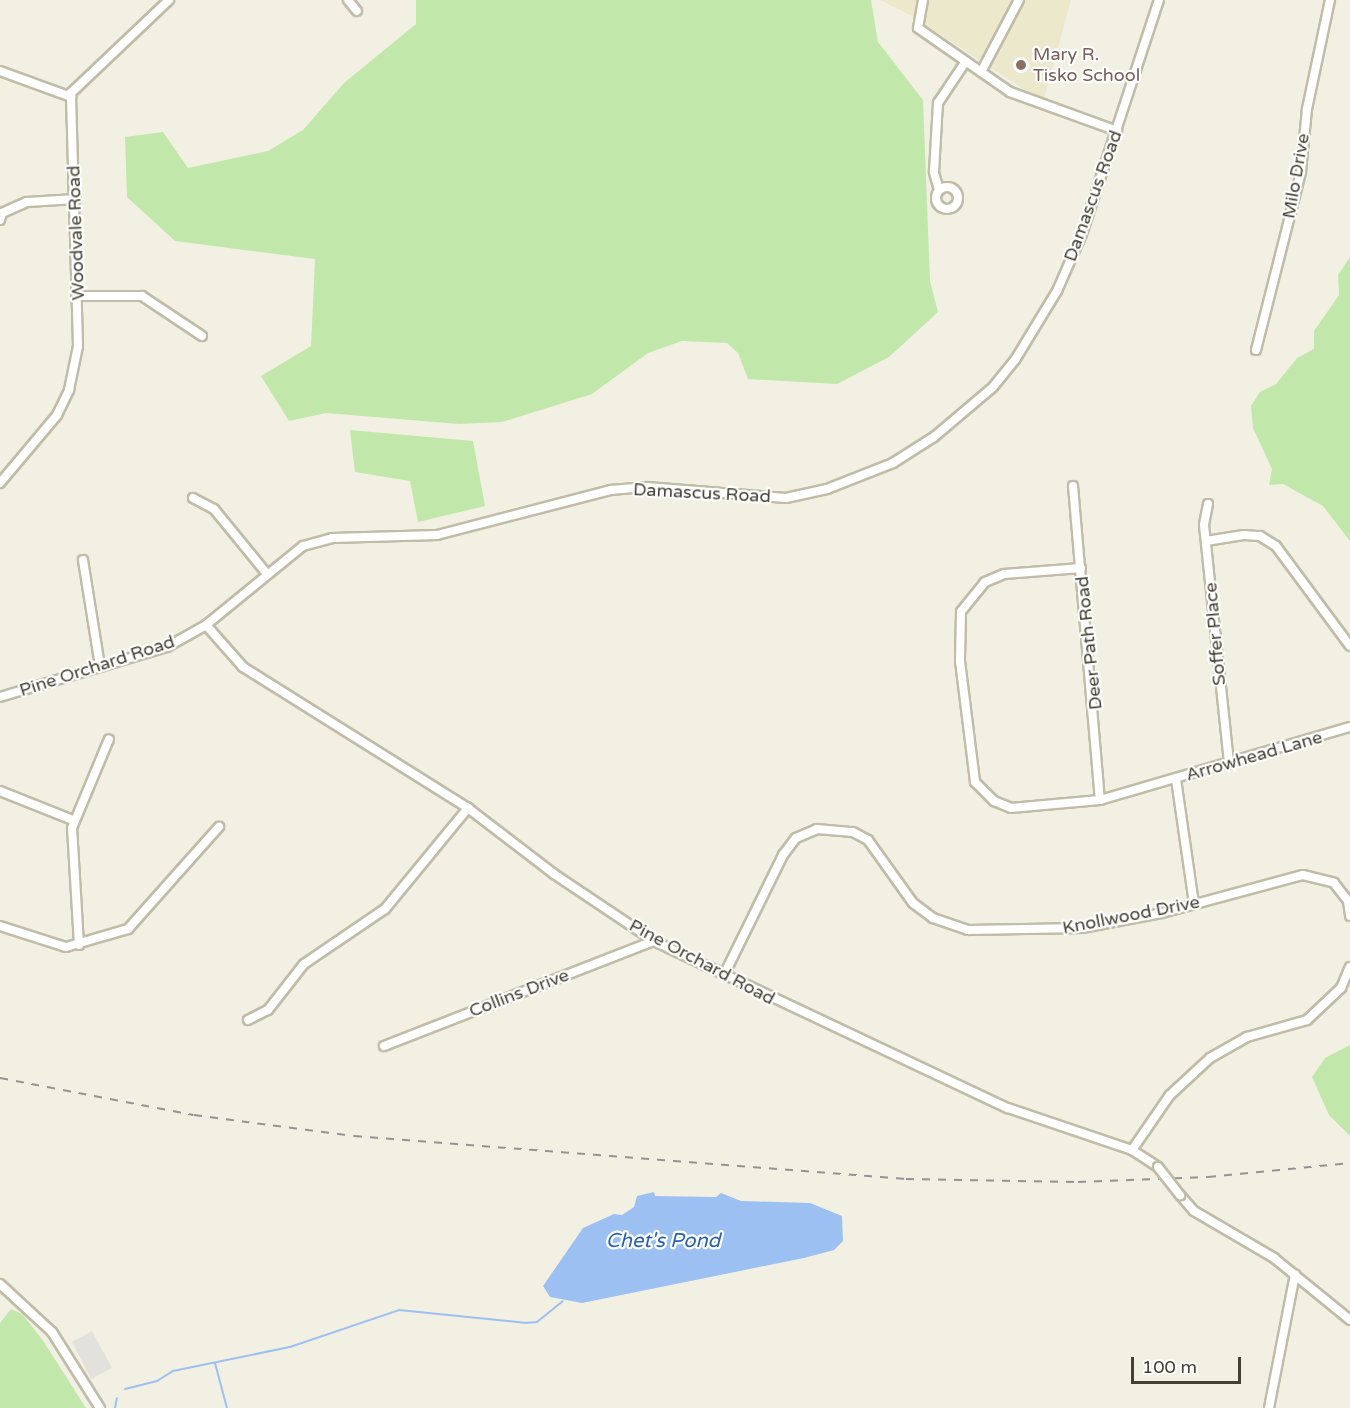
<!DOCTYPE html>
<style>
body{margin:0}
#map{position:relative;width:1350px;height:1408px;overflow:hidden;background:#f2f0e3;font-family:"Varela Round",sans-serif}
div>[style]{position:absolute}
.education>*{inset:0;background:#ece8cc}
.green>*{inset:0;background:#c1e8aa}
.parking>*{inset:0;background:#e2e1dc}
.water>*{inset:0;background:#9cc0f1}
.stream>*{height:2px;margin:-1px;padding:0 1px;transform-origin:1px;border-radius:1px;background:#9cc0f1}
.roads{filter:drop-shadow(2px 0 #c0bca8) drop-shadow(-2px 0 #c0bca8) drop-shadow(0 2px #c0bca8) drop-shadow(0 -2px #c0bca8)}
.minor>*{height:8px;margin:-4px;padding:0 4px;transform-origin:4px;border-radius:4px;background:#fff}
.minor>.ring{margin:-4px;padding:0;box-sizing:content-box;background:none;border:8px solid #fff;border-radius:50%}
.rail>*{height:2px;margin-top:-1px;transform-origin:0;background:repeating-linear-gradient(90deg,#939393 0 8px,transparent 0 16px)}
.bridges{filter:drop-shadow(2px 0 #c0bca8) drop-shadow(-2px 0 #c0bca8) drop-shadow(0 2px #c0bca8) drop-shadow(0 -2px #c0bca8)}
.minor-bridge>*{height:8px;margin:-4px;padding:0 4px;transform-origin:4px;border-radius:4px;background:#fff}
.dots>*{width:16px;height:16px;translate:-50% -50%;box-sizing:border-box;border:3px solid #fff;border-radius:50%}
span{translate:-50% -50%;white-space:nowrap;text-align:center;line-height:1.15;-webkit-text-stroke:4.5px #fff;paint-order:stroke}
.education-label{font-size:18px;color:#785e54}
.left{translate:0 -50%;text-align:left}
.street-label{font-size:18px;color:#444033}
.water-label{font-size:20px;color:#2b61b1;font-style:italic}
.scale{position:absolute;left:1131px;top:1357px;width:110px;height:27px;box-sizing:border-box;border:3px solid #444033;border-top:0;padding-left:8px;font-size:18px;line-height:21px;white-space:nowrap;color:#444033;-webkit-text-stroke:4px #fff;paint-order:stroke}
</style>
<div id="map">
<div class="education">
<i style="clip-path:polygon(880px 0,1071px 0,1043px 102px,912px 16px)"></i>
</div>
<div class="green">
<i style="clip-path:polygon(416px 0,871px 0,878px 42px,923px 100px,930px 281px,938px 312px,889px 357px,837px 384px,748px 379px,738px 353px,727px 343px,682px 341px,648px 353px,592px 394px,502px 422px,459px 424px,326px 413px,289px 421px,261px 376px,311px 346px,315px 259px,175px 241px,127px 197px,125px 137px,163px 132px,188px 168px,268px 151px,303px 130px,344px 83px,416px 24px)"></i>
<i style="clip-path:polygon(1350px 257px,1350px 541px,1323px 506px,1283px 484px,1269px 485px,1272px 469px,1253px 428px,1251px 406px,1260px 392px,1276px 384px,1297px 358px,1314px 349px,1314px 331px,1339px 295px,1338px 275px)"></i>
<i style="clip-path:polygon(350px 430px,473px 441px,485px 506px,418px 522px,410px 481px,355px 472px)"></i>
<i style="clip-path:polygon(1350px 1045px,1350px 1136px,1329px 1115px,1312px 1077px,1325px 1058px)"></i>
<i style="clip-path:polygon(11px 1309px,22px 1314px,42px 1339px,86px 1408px,0 1408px,0 1323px)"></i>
</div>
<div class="parking">
<i style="clip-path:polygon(92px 1331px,112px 1368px,91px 1379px,72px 1342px)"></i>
</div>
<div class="water">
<i style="clip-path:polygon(654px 1192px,655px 1196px,716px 1197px,721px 1193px,741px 1201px,810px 1203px,842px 1216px,843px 1241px,834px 1250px,804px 1258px,582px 1303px,550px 1297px,543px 1286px,583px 1228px,614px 1214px,622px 1215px,634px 1207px,637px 1196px)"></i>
</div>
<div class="stream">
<i style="left:215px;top:1363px;width:47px;rotate:75.1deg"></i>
<i style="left:125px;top:1389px;width:33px;rotate:-14deg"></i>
<i style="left:157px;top:1381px;width:19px;rotate:-32deg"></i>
<i style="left:173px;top:1371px;width:119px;rotate:-11.6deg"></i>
<i style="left:290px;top:1347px;width:115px;rotate:-18.7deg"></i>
<i style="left:399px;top:1310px;width:128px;rotate:5.8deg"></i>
<i style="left:526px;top:1323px;width:11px;rotate:-5deg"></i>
<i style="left:537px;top:1322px;width:33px;rotate:-39deg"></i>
<i style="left:115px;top:1408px;width:10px;rotate:-79deg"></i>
</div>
<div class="roads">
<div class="minor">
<i style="left:348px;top:0;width:14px;rotate:51deg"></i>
<i style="left:923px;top:0;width:28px;rotate:100deg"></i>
<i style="left:918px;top:28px;width:112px;rotate:34.8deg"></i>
<i style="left:1010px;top:92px;width:114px;rotate:20deg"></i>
<i style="left:0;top:71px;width:76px;rotate:20.1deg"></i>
<i style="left:981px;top:72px;width:81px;rotate:-62.2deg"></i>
<i class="ring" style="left:936px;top:187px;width:14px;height:14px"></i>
<i style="left:939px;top:190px;width:19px;rotate:-106deg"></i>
<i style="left:934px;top:172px;width:69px;rotate:-86.7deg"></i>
<i style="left:938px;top:103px;width:50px;rotate:-56.3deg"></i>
<i style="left:0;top:220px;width:7px;rotate:-74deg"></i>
<i style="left:2px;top:213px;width:27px;rotate:-24deg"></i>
<i style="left:27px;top:202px;width:49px;rotate:-3.5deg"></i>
<i style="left:78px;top:296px;width:64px"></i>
<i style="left:142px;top:296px;width:72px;rotate:33.7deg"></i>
<i style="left:1256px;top:350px;width:184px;rotate:-75.8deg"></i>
<i style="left:1301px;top:172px;width:63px;rotate:-84.6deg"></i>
<i style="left:1307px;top:109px;width:111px;rotate:-78.1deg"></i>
<i style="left:0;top:483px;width:89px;rotate:-50deg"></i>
<i style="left:57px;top:415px;width:28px;rotate:-64deg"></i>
<i style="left:69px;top:390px;width:45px;rotate:-78.4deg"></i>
<i style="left:78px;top:346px;width:253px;rotate:-91.6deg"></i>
<i style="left:71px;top:93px;width:135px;rotate:-43.5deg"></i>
<i style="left:1073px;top:486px;width:315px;rotate:85.1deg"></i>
<i style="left:193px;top:498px;width:24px;rotate:28deg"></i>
<i style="left:214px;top:509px;width:84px;rotate:50.8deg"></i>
<i style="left:1208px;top:504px;width:21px;rotate:101deg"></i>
<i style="left:1204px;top:525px;width:240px;rotate:84deg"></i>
<i style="left:1206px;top:541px;width:38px;rotate:-9deg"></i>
<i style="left:1244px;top:535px;width:16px;rotate:4deg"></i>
<i style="left:1260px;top:536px;width:19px;rotate:32deg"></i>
<i style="left:1276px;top:546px;width:124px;rotate:53.5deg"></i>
<i style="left:83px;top:560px;width:107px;rotate:80.9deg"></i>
<i style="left:1081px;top:568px;width:77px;rotate:175.5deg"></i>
<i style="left:1004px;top:574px;width:21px;rotate:157deg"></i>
<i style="left:985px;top:582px;width:38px;rotate:129deg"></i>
<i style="left:961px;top:612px;width:49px;rotate:91.2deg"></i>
<i style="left:960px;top:661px;width:122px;rotate:82.9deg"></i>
<i style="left:975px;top:782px;width:27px;rotate:45deg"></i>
<i style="left:994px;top:801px;width:18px;rotate:22deg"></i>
<i style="left:1011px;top:808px;width:89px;rotate:-5.1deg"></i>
<i style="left:1100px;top:800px;width:260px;rotate:-16.3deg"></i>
<i style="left:206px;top:625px;width:56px;rotate:48.6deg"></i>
<i style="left:243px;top:667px;width:266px;rotate:32.1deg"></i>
<i style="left:468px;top:808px;width:108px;rotate:37.5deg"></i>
<i style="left:554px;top:874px;width:120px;rotate:33.8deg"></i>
<i style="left:654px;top:941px;width:391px;rotate:25.3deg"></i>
<i style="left:1008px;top:1108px;width:131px;rotate:18.7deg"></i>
<i style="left:1132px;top:1150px;width:31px;rotate:33deg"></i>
<i style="left:0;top:697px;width:174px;rotate:-16.7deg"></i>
<i style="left:167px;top:647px;width:45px;rotate:-29.4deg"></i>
<i style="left:206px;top:625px;width:125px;rotate:-39.2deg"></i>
<i style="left:303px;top:546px;width:30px;rotate:-15deg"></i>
<i style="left:332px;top:538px;width:105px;rotate:-1.6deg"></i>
<i style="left:437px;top:535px;width:180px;rotate:-14.5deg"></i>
<i style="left:611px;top:490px;width:36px;rotate:-5deg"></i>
<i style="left:647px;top:487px;width:139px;rotate:4.5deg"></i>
<i style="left:786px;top:498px;width:42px;rotate:-12.4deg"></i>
<i style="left:827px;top:489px;width:71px;rotate:-21.5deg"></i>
<i style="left:893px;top:463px;width:49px;rotate:-32.4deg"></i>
<i style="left:934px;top:437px;width:77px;rotate:-40.3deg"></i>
<i style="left:993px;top:387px;width:35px;rotate:-51deg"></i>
<i style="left:1015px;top:360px;width:81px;rotate:-58.7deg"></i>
<i style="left:1057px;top:291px;width:62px;rotate:-66.3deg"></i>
<i style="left:1082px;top:234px;width:246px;rotate:-71.8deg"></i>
<i style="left:1176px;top:779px;width:126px;rotate:81.8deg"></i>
<i style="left:0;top:791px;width:79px;rotate:21.7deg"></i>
<i style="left:0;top:926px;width:69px;rotate:17.7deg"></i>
<i style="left:66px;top:947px;width:65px;rotate:-16.2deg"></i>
<i style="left:128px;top:929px;width:137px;rotate:-48.3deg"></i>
<i style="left:79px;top:945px;width:117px;rotate:-93.4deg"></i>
<i style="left:72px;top:828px;width:96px;rotate:-67.4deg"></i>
<i style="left:724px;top:975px;width:134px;rotate:-63.8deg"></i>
<i style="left:783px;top:855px;width:21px;rotate:-53deg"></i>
<i style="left:796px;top:838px;width:23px;rotate:-23deg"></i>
<i style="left:817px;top:829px;width:36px;rotate:5deg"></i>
<i style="left:853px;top:832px;width:17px;rotate:28deg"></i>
<i style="left:868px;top:840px;width:77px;rotate:54.5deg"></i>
<i style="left:913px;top:903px;width:25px;rotate:37deg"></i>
<i style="left:933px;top:918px;width:37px;rotate:19deg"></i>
<i style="left:968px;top:930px;width:114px;rotate:-1deg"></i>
<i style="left:1082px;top:928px;width:81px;rotate:-10.6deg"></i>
<i style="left:1162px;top:913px;width:146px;rotate:-15.1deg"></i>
<i style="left:1303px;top:875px;width:32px;rotate:14deg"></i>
<i style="left:1334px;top:883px;width:23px;rotate:52deg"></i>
<i style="left:1348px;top:901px;width:15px;rotate:82deg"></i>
<i style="left:248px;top:1020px;width:22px;rotate:-27deg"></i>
<i style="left:268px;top:1010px;width:58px;rotate:-52deg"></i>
<i style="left:304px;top:964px;width:98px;rotate:-34.2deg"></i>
<i style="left:385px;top:909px;width:131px;rotate:-50.6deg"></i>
<i style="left:384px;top:1046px;width:290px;rotate:-21.3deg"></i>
<i style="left:1132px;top:1150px;width:67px;rotate:-55.4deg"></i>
<i style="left:1170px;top:1095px;width:54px;rotate:-42.8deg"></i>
<i style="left:1210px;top:1058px;width:43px;rotate:-29.6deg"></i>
<i style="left:1247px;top:1037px;width:62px;rotate:-15.8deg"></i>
<i style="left:1307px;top:1020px;width:47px;rotate:-43.3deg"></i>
<i style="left:1341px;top:988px;width:23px;rotate:-67deg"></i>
<i style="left:1180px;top:1195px;width:21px;rotate:49deg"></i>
<i style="left:1194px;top:1211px;width:93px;rotate:30.4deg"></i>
<i style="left:1274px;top:1258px;width:98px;rotate:39.2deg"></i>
<i style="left:0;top:1284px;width:71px;rotate:42.7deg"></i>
<i style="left:52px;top:1332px;width:90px;rotate:57.7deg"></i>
<i style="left:1269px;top:1408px;width:136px;rotate:-79deg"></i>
</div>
</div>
<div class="rail">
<i style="left:0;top:1078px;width:197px;rotate:10.8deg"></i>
<i style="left:194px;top:1115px;width:161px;rotate:7.5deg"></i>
<i style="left:354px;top:1136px;width:554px;rotate:4.45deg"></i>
<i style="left:906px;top:1179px;width:172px;rotate:1deg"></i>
<i style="left:1078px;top:1182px;width:130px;rotate:-2.2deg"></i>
<i style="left:1208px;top:1177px;width:143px;rotate:-5.6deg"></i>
</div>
<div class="bridges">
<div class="minor-bridge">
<i style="left:1158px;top:1167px;width:36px;rotate:52deg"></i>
</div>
</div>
<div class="dots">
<i style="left:1021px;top:65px;background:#8d6e63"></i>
</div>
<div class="education-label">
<span class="left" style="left:1033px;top:65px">Mary R.<br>Tisko School</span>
</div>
<div class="street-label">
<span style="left:1296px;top:176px;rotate:-80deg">Milo Drive</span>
<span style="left:1093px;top:196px;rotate:-70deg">Damascus Road</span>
<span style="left:76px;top:233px;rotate:-92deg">Woodvale Road</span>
<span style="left:702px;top:493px;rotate:3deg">Damascus Road</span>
<span style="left:1215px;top:634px;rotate:-95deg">Soffer Place</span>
<span style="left:1089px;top:643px;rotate:-96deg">Deer Path Road</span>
<span style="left:97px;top:666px;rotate:-18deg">Pine Orchard Road</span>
<span style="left:1254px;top:756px;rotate:-16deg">Arrowhead Lane</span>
<span style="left:1131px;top:915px;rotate:-11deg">Knollwood Drive</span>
<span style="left:702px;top:962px;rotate:28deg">Pine Orchard Road</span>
<span style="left:519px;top:993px;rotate:-21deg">Collins Drive</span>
</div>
<div class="water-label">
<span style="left:663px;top:1241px">Chet's Pond</span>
</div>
<div class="scale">100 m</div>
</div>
